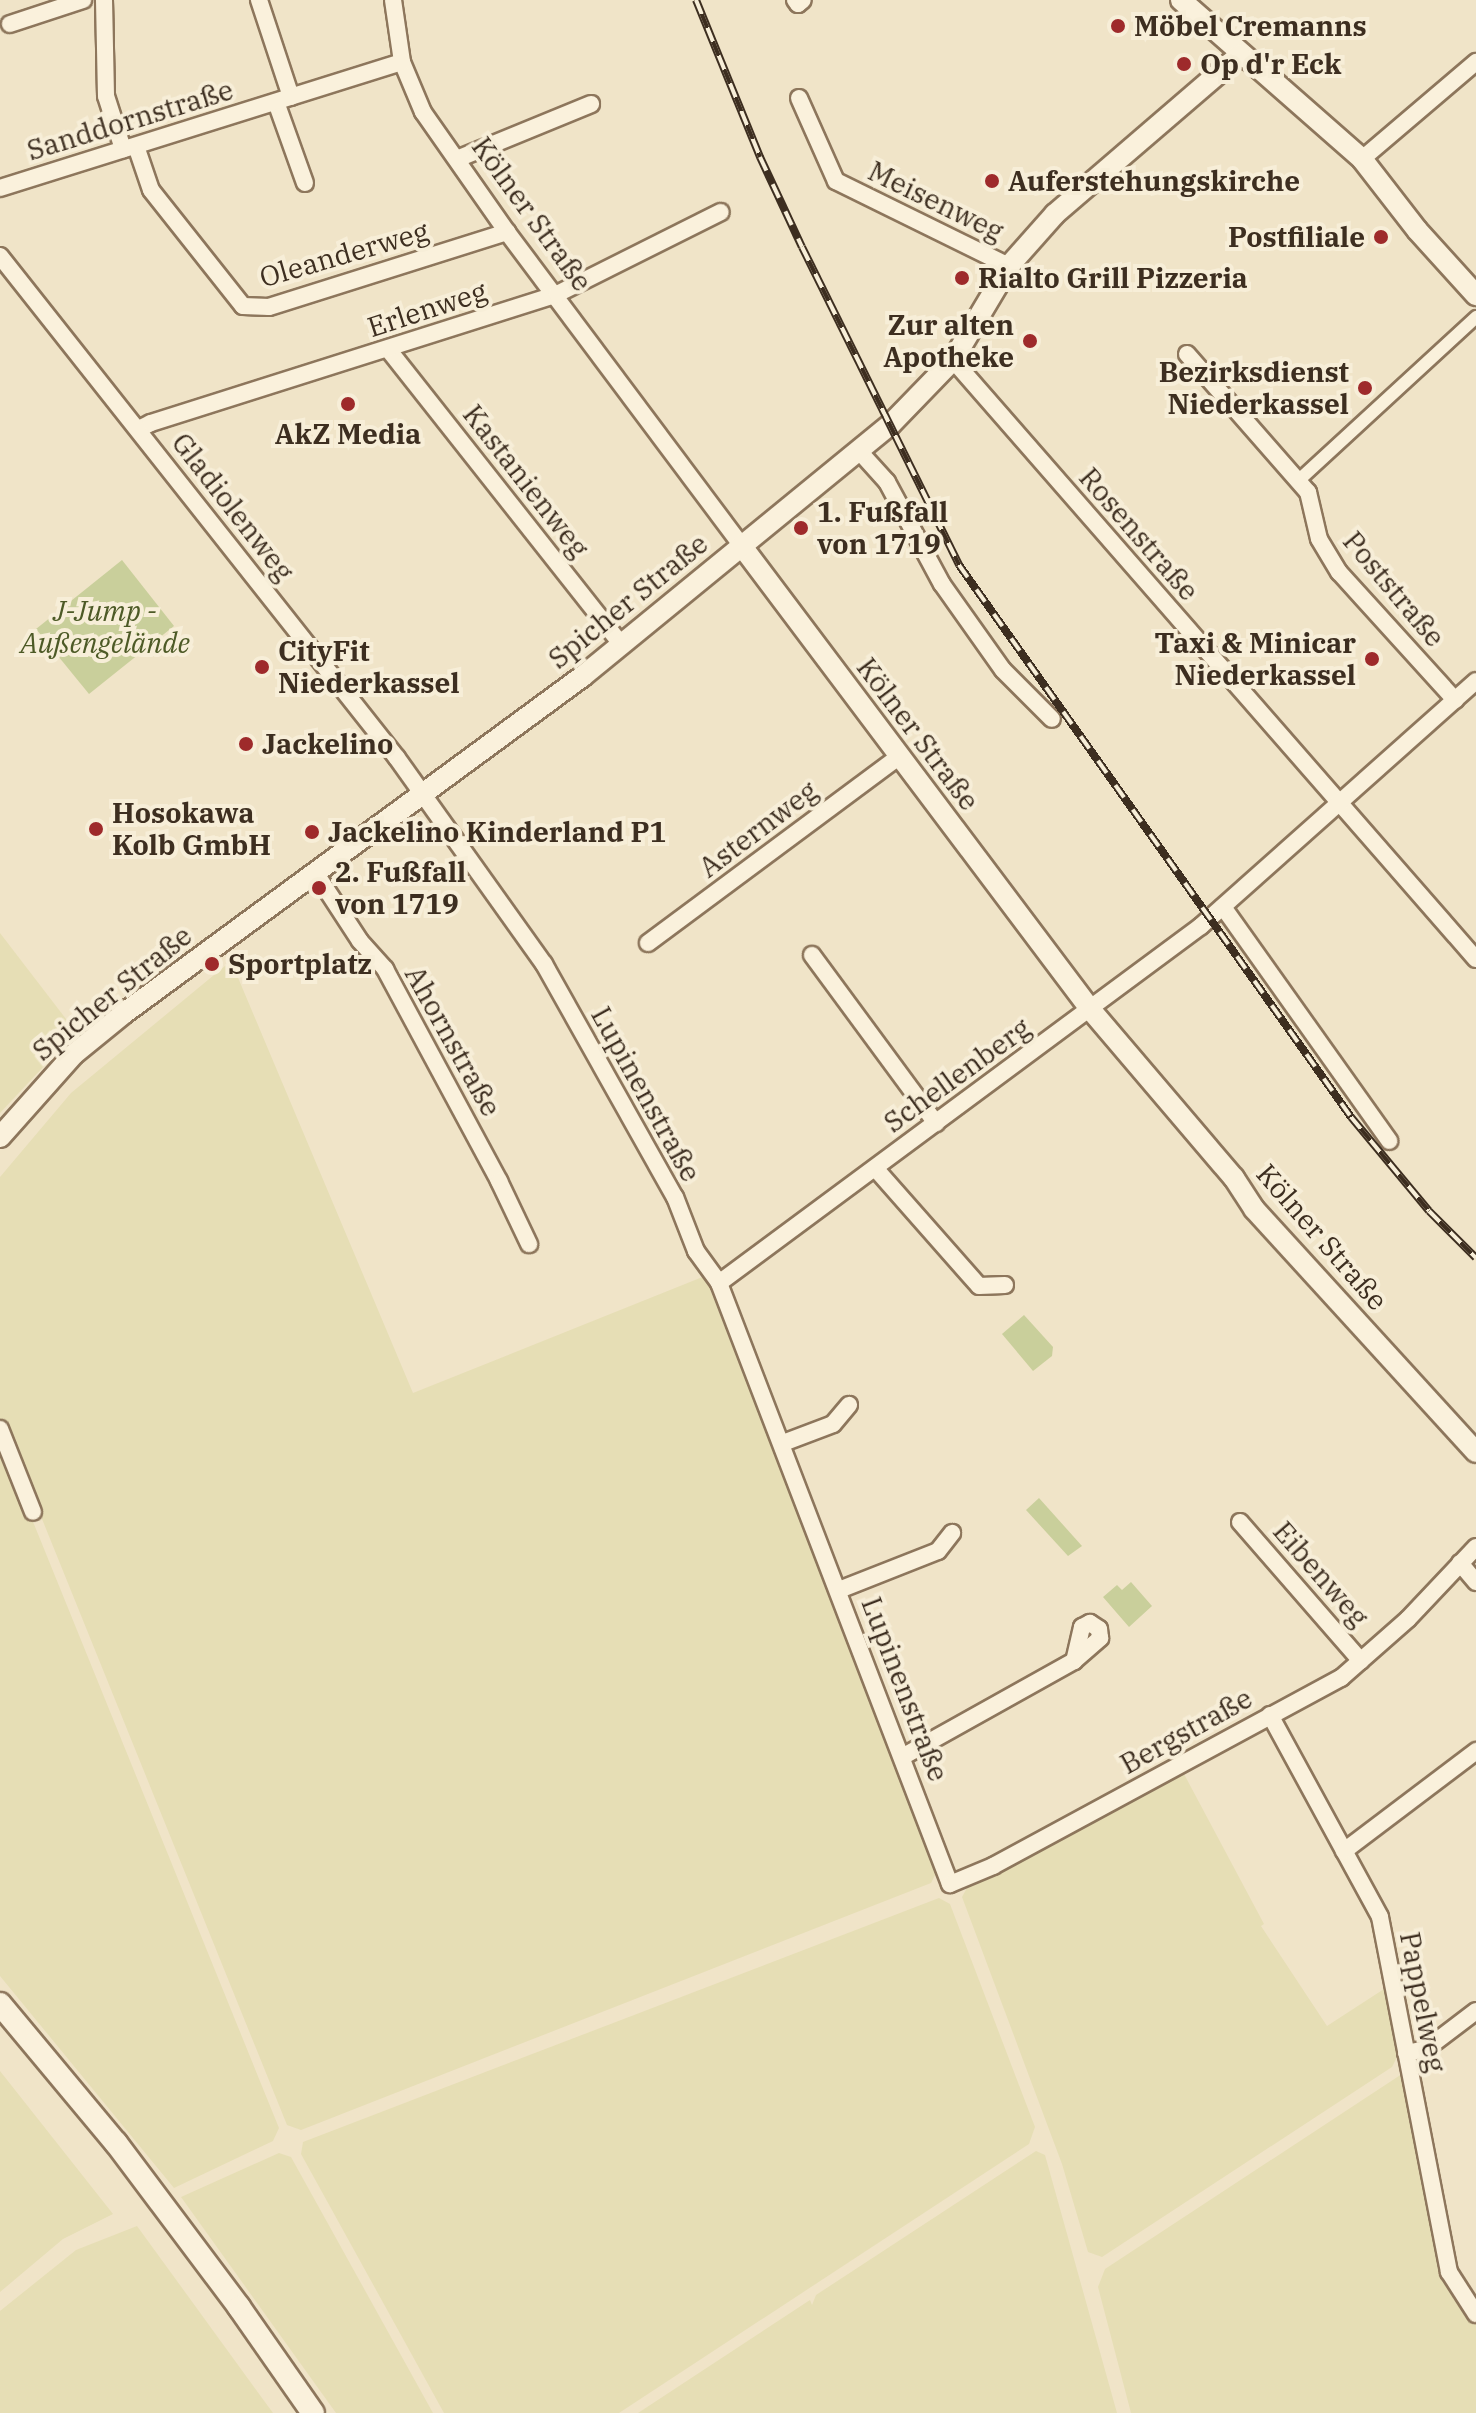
<!DOCTYPE html>
<meta charset="utf-8">
<style>
body{margin:0}
#map{position:relative;width:1476px;height:2413px;overflow:hidden;background:#f0e4c8;font-family:"IBM Plex Serif",serif}
div>[style]{position:absolute}
.farmland>*{inset:0;background:#e6deb5}
.green>*{inset:0;background:#c9cf9b}
.roads{filter:drop-shadow(2px 0 #8d765c) drop-shadow(-2px 0 #8d765c) drop-shadow(0 2px #8d765c) drop-shadow(0 -2px #8d765c)}
.pedestrian>*{height:12px;margin:-6px;padding:0 6px;transform-origin:6px;border-radius:6px;background:#faf1dc}
.minor>*{height:16px;margin:-8px;padding:0 8px;transform-origin:8px;border-radius:8px;background:#faf1dc}
.tertiary>*{height:20px;margin:-10px;padding:0 10px;transform-origin:10px;border-radius:10px;background:#faf1dc}
.secondary>*{height:22px;margin:-11px;padding:0 11px;transform-origin:11px;border-radius:11px;background:#faf1dc}
.rail>*{height:8px;margin-top:-4px;transform-origin:0;background:repeating-linear-gradient(90deg,#f7eed8 0 15px,#3d2e20 0 30px);box-sizing:border-box;border-block:2px solid #3d2e20}
.dots>*{width:22px;height:22px;translate:-50% -50%;box-sizing:border-box;border:4px solid #f7eed8;border-radius:50%}
span{translate:-50% -50%;white-space:nowrap;text-align:center;line-height:1.15;-webkit-text-stroke:8px #f7eed8;paint-order:stroke}
.poi-label{font-size:28px;color:#3d2e20;font-weight:700}
.left{translate:0 -50%;text-align:left}
.right{translate:-100% -50%;text-align:right}
.street-label{font-size:28px;color:#3d2e20}
.park-label{font-size:28px;color:#4d5a26;font-style:italic}
</style>
<div id="map">
<div class="farmland">
<i style="clip-path:polygon(0 933px,76px 1032px,0 1113px)"></i>
<i style="clip-path:polygon(231px 961px,413px 1393px,705px 1276px,937px 1871px,931px 1883px,301px 2130px,287px 2125px,40px 1514px,25px 1502px,279px 2128px,273px 2141px,174px 2188px,0 1976px,0 1177px,71px 1093px)"></i>
<i style="clip-path:polygon(1184px 1774px,1264px 1924px,1261px 1926px,1327px 2026px,1384px 1989px,1397px 2057px,1392px 2067px,1102px 2257px,1088px 2252px,1062px 2164px,962px 1897px,968px 1886px,995px 1876px)"></i>
<i style="clip-path:polygon(939px 1898px,950px 1904px,1035px 2127px,1029px 2144px,619px 2413px,444px 2413px,301px 2154px,303px 2142px)"></i>
<i style="clip-path:polygon(0 2071px,113px 2214px,63px 2239px,0 2292px)"></i>
<i style="clip-path:polygon(1405px 2072px,1445px 2277px,1476px 2325px,1476px 2413px,1131px 2413px,1098px 2287px,1105px 2269px)"></i>
<i style="clip-path:polygon(1036px 2151px,1045px 2155px,1117px 2413px,638px 2413px,810px 2300px,812px 2305px,816px 2295px)"></i>
<i style="clip-path:polygon(279px 2153px,291px 2157px,433px 2413px,336px 2413px,181px 2197px)"></i>
<i style="clip-path:polygon(137px 2226px,273px 2413px,0 2413px,0 2311px,76px 2250px)"></i>
</div>
<div class="green">
<i style="clip-path:polygon(122px 560px,174px 626px,89px 694px,36px 629px)"></i>
<i style="clip-path:polygon(1024px 1315px,1053px 1347px,1052px 1356px,1033px 1371px,1002px 1334px)"></i>
<i style="clip-path:polygon(1039px 1498px,1082px 1546px,1068px 1556px,1026px 1510px)"></i>
<i style="clip-path:polygon(1131px 1582px,1152px 1606px,1129px 1627px,1103px 1597px,1117px 1585px,1122px 1590px)"></i>
</div>
<div class="roads">
<div class="pedestrian">
<i style="left:1299px;top:480px;width:241px;rotate:-42.6deg"></i>
</div>
<div class="minor">
<i style="left:104px;top:0;width:96px;rotate:88.8deg"></i>
<i style="left:106px;top:96px;width:56px;rotate:72.2deg"></i>
<i style="left:259px;top:0;width:102px;rotate:71.7deg"></i>
<i style="left:393px;top:0;width:63px;rotate:81.7deg"></i>
<i style="left:402px;top:62px;width:54px;rotate:67.2deg"></i>
<i style="left:423px;top:112px;width:146px;rotate:55deg"></i>
<i style="left:507px;top:232px;width:391px;rotate:53.2deg"></i>
<i style="left:795px;top:0;width:5px;rotate:53deg"></i>
<i style="left:798px;top:4px;width:6px;rotate:-39deg"></i>
<i style="left:10px;top:24px;width:77px;rotate:-18.2deg"></i>
<i style="left:799px;top:98px;width:91px;rotate:66deg"></i>
<i style="left:836px;top:181px;width:193px;rotate:26.2deg"></i>
<i style="left:276px;top:102px;width:86px;rotate:70.3deg"></i>
<i style="left:136px;top:146px;width:46px;rotate:71.2deg"></i>
<i style="left:151px;top:190px;width:148px;rotate:51.6deg"></i>
<i style="left:243px;top:306px;width:26px;rotate:2deg"></i>
<i style="left:269px;top:307px;width:250px;rotate:-17.5deg"></i>
<i style="left:457px;top:159px;width:145px;rotate:-22.3deg"></i>
<i style="left:1362px;top:159px;width:150px;rotate:-40.4deg"></i>
<i style="left:0;top:188px;width:421px;rotate:-17.4deg"></i>
<i style="left:0;top:256px;width:640px;rotate:51.66deg"></i>
<i style="left:397px;top:758px;width:253px;rotate:54.5deg"></i>
<i style="left:544px;top:964px;width:267px;rotate:60.7deg"></i>
<i style="left:675px;top:1197px;width:58px;rotate:68.7deg"></i>
<i style="left:696px;top:1251px;width:39px;rotate:54deg"></i>
<i style="left:719px;top:1283px;width:644px;rotate:68.98deg"></i>
<i style="left:950px;top:1884px;width:47px;rotate:-22.7deg"></i>
<i style="left:993px;top:1866px;width:396px;rotate:-28.4deg"></i>
<i style="left:1341px;top:1678px;width:89px;rotate:-41.4deg"></i>
<i style="left:1408px;top:1619px;width:99px;rotate:-46.6deg"></i>
<i style="left:388px;top:349px;width:377px;rotate:51.7deg"></i>
<i style="left:1187px;top:354px;width:184px;rotate:48.8deg"></i>
<i style="left:1308px;top:492px;width:48px;rotate:76.8deg"></i>
<i style="left:1319px;top:539px;width:39px;rotate:59deg"></i>
<i style="left:1339px;top:572px;width:173px;rotate:47.8deg"></i>
<i style="left:953px;top:360px;width:795px;rotate:48.88deg"></i>
<i style="left:139px;top:429px;width:13px;rotate:-27deg"></i>
<i style="left:151px;top:423px;width:426px;rotate:-17.6deg"></i>
<i style="left:557px;top:294px;width:183px;rotate:-26.6deg"></i>
<i style="left:859px;top:451px;width:42px;rotate:47.9deg"></i>
<i style="left:887px;top:482px;width:116px;rotate:61.7deg"></i>
<i style="left:942px;top:584px;width:105px;rotate:54.7deg"></i>
<i style="left:1003px;top:670px;width:69px;rotate:45deg"></i>
<i style="left:315px;top:872px;width:82px;rotate:56.9deg"></i>
<i style="left:360px;top:941px;width:38px;rotate:48deg"></i>
<i style="left:385px;top:969px;width:241px;rotate:61.7deg"></i>
<i style="left:499px;top:1181px;width:70px;rotate:64.5deg"></i>
<i style="left:1223px;top:907px;width:287px;rotate:54.6deg"></i>
<i style="left:648px;top:943px;width:314px;rotate:-36.6deg"></i>
<i style="left:812px;top:955px;width:209px;rotate:53.6deg"></i>
<i style="left:875px;top:1168px;width:157px;rotate:48.6deg"></i>
<i style="left:979px;top:1286px;width:26px;rotate:-2deg"></i>
<i style="left:719px;top:1283px;width:600px;rotate:-36.53deg"></i>
<i style="left:1201px;top:926px;width:368px;rotate:-41.7deg"></i>
<i style="left:0;top:1429px;width:89px;rotate:68.3deg"></i>
<i style="left:783px;top:1443px;width:53px;rotate:-20.8deg"></i>
<i style="left:833px;top:1424px;width:25px;rotate:-50deg"></i>
<i style="left:1240px;top:1522px;width:184px;rotate:49deg"></i>
<i style="left:1460px;top:1563px;width:25px;rotate:50deg"></i>
<i style="left:839px;top:1590px;width:106px;rotate:-21.5deg"></i>
<i style="left:938px;top:1551px;width:23px;rotate:-52deg"></i>
<i style="left:1270px;top:1715px;width:230px;rotate:61.4deg"></i>
<i style="left:1380px;top:1917px;width:362px;rotate:79deg"></i>
<i style="left:1449px;top:2272px;width:50px;rotate:57.3deg"></i>
<i style="left:902px;top:1757px;width:197px;rotate:-29.2deg"></i>
<i style="left:1074px;top:1661px;width:35px;rotate:-41deg"></i>
<i style="left:1100px;top:1638px;width:9px;rotate:-96deg"></i>
<i style="left:1099px;top:1629px;width:11px;rotate:-146deg"></i>
<i style="left:1090px;top:1623px;width:9px;rotate:153deg"></i>
<i style="left:1082px;top:1627px;width:35px;rotate:103deg"></i>
<i style="left:1344px;top:1851px;width:166px;rotate:-37.1deg"></i>
<i style="left:1406px;top:2053px;width:20px;rotate:-11deg"></i>
<i style="left:1426px;top:2049px;width:63px;rotate:-37.2deg"></i>
</div>
<div class="tertiary">
<i style="left:1181px;top:0;width:241px;rotate:41.3deg"></i>
<i style="left:1362px;top:159px;width:90px;rotate:52.2deg"></i>
<i style="left:1417px;top:230px;width:88px;rotate:47.8deg"></i>
<i style="left:741px;top:545px;width:581px;rotate:53.05deg"></i>
<i style="left:1090px;top:1009px;width:222px;rotate:49.6deg"></i>
<i style="left:1234px;top:1178px;width:37px;rotate:57deg"></i>
<i style="left:1254px;top:1209px;width:329px;rotate:47.6deg"></i>
<i style="left:0;top:1137px;width:111px;rotate:-48.3deg"></i>
<i style="left:74px;top:1054px;width:63px;rotate:-39.2deg"></i>
<i style="left:123px;top:1014px;width:571px;rotate:-36.31deg"></i>
<i style="left:583px;top:676px;width:397px;rotate:-39.3deg"></i>
<i style="left:890px;top:425px;width:91px;rotate:-45.9deg"></i>
<i style="left:953px;top:360px;width:109px;rotate:-59.2deg"></i>
<i style="left:1009px;top:266px;width:69px;rotate:-48.5deg"></i>
<i style="left:1055px;top:214px;width:244px;rotate:-40.7deg"></i>
</div>
<div class="secondary">
<i style="left:0;top:2004px;width:181px;rotate:50.2deg"></i>
<i style="left:116px;top:2143px;width:205px;rotate:53.1deg"></i>
<i style="left:239px;top:2307px;width:129px;rotate:55.1deg"></i>
</div>
</div>
<div class="rail">
<i style="left:696px;top:0;width:170px;rotate:67.8deg"></i>
<i style="left:760px;top:157px;width:99px;rotate:65deg"></i>
<i style="left:802px;top:247px;width:355px;rotate:63.7deg"></i>
<i style="left:959px;top:565px;width:677px;rotate:54.62deg"></i>
<i style="left:1351px;top:1117px;width:122px;rotate:50.3deg"></i>
<i style="left:1429px;top:1211px;width:66px;rotate:45deg"></i>
</div>
<div class="dots">
<i style="left:1118px;top:26px;background:#9e2a2b"></i>
<i style="left:1184px;top:64px;background:#9e2a2b"></i>
<i style="left:992px;top:181px;background:#9e2a2b"></i>
<i style="left:1381px;top:237px;background:#9e2a2b"></i>
<i style="left:962px;top:278px;background:#9e2a2b"></i>
<i style="left:1030px;top:341px;background:#9e2a2b"></i>
<i style="left:1365px;top:388px;background:#9e2a2b"></i>
<i style="left:348px;top:404px;background:#9e2a2b"></i>
<i style="left:801px;top:528px;background:#9e2a2b"></i>
<i style="left:1372px;top:659px;background:#9e2a2b"></i>
<i style="left:262px;top:667px;background:#9e2a2b"></i>
<i style="left:246px;top:744px;background:#9e2a2b"></i>
<i style="left:96px;top:829px;background:#9e2a2b"></i>
<i style="left:312px;top:832px;background:#9e2a2b"></i>
<i style="left:319px;top:888px;background:#9e2a2b"></i>
<i style="left:212px;top:964px;background:#9e2a2b"></i>
</div>
<div class="poi-label">
<span class="left" style="left:1134px;top:26px">Möbel Cremanns</span>
<span class="left" style="left:1200px;top:64px">Op d'r Eck</span>
<span class="left" style="left:1008px;top:181px">Auferstehungskirche</span>
<span class="right" style="left:1365px;top:237px">Postfiliale</span>
<span class="left" style="left:978px;top:278px">Rialto Grill Pizzeria</span>
<span class="right" style="left:1014px;top:341px">Zur alten<br>Apotheke</span>
<span class="right" style="left:1349px;top:388px">Bezirksdienst<br>Niederkassel</span>
<span style="left:348px;top:434px">AkZ Media</span>
<span class="left" style="left:817px;top:528px">1. Fußfall<br>von 1719</span>
<span class="right" style="left:1356px;top:659px">Taxi &amp; Minicar<br>Niederkassel</span>
<span class="left" style="left:278px;top:667px">CityFit<br>Niederkassel</span>
<span class="left" style="left:262px;top:744px">Jackelino</span>
<span class="left" style="left:112px;top:829px">Hosokawa<br>Kolb GmbH</span>
<span class="left" style="left:328px;top:832px">Jackelino Kinderland P1</span>
<span class="left" style="left:335px;top:888px">2. Fußfall<br>von 1719</span>
<span class="left" style="left:228px;top:964px">Sportplatz</span>
</div>
<div class="street-label">
<span style="left:130px;top:120px;rotate:-17deg">Sanddornstraße</span>
<span style="left:936px;top:201px;rotate:26deg">Meisenweg</span>
<span style="left:532px;top:214px;rotate:54deg">Kölner Straße</span>
<span style="left:344px;top:254px;rotate:-16deg">Oleanderweg</span>
<span style="left:427px;top:309px;rotate:-18deg">Erlenweg</span>
<span style="left:526px;top:481px;rotate:52deg">Kastanienweg</span>
<span style="left:233px;top:507px;rotate:52deg">Gladiolenweg</span>
<span style="left:1139px;top:534px;rotate:49deg">Rosenstraße</span>
<span style="left:1394px;top:589px;rotate:50deg">Poststraße</span>
<span style="left:628px;top:601px;rotate:-39deg">Spicher Straße</span>
<span style="left:918px;top:734px;rotate:53deg">Kölner Straße</span>
<span style="left:758px;top:829px;rotate:-37deg">Asternweg</span>
<span style="left:112px;top:993px;rotate:-39deg">Spicher Straße</span>
<span style="left:453px;top:1041px;rotate:61deg">Ahornstraße</span>
<span style="left:957px;top:1075px;rotate:-36deg">Schellenberg</span>
<span style="left:646px;top:1094px;rotate:61deg">Lupinenstraße</span>
<span style="left:1322px;top:1237px;rotate:49deg">Kölner Straße</span>
<span style="left:1321px;top:1574px;rotate:49deg">Eibenweg</span>
<span style="left:905px;top:1689px;rotate:69deg">Lupinenstraße</span>
<span style="left:1186px;top:1731px;rotate:-29deg">Bergstraße</span>
<span style="left:1423px;top:2002px;rotate:79deg">Pappelweg</span>
</div>
<div class="park-label">
<span style="left:105px;top:627px">J-Jump -<br>Außengelände</span>
</div>
</div>
